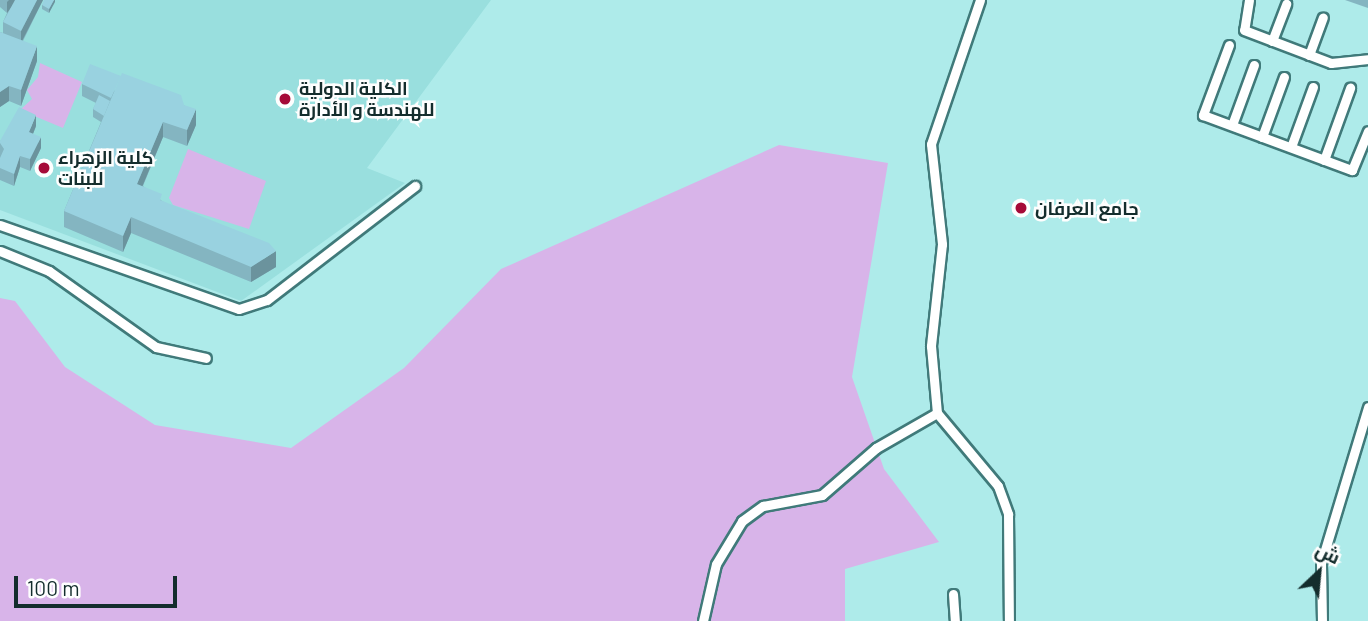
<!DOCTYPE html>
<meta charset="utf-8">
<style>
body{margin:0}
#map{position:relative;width:1368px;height:621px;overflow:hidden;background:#aeebea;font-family:Barlow,Cairo,sans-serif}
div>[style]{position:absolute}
.built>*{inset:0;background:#99dfde}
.green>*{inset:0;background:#d8b4e9}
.roads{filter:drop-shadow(2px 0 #407a7a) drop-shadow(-2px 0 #407a7a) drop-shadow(0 2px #407a7a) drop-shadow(0 -2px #407a7a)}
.minor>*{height:9px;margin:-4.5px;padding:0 4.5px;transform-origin:4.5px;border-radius:4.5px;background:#fff}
.wall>*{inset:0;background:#84b5c1}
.shaded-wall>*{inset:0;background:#6b939d}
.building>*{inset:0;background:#99d2e0}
.dots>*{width:19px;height:19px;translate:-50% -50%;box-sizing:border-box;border:4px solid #fefefe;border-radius:50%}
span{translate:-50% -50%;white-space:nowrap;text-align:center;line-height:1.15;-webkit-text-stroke:5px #fefefe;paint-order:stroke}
.poi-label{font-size:18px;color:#142d2d;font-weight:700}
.left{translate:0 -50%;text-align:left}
.north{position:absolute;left:1284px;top:537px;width:70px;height:70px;-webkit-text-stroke:5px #fefefe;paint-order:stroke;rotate:26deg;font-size:19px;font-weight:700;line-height:28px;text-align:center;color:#142d2d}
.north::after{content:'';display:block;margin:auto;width:24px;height:32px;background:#142d2d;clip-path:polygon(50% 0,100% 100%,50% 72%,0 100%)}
.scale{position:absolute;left:14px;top:576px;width:163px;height:32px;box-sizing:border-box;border:4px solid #142d2d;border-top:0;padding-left:9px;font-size:21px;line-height:24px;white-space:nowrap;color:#142d2d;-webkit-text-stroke:5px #fefefe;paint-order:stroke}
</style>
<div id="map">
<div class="built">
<i style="clip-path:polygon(0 0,491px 0,367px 168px,405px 183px,241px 301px,0 210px)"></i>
</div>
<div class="green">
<i style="clip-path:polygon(40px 63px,82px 82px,63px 128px,20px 110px,32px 99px,27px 90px,38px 77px)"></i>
<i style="clip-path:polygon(779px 145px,888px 163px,852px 377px,884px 469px,939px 542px,845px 569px,845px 621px,0 621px,0 298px,15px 301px,65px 367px,155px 425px,291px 448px,404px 368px,501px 269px)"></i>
<i style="clip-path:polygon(188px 149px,266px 181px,249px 229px,173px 205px,169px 198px)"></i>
</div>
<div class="roads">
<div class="minor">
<i style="left:980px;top:0;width:152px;rotate:108.8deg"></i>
<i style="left:931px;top:144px;width:101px;rotate:83.7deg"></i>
<i style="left:942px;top:244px;width:103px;rotate:96.2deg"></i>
<i style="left:931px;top:346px;width:67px;rotate:84.9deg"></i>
<i style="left:937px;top:413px;width:95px;rotate:50.1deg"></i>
<i style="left:998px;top:486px;width:30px;rotate:70deg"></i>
<i style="left:1008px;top:514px;width:107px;rotate:89.5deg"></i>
<i style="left:1249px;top:0;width:30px;rotate:99deg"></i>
<i style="left:1244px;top:30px;width:93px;rotate:20.8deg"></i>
<i style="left:1331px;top:63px;width:37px;rotate:-6deg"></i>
<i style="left:1272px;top:41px;width:40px;rotate:-69deg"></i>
<i style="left:1229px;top:45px;width:75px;rotate:110.4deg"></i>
<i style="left:1203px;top:115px;width:159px;rotate:20.3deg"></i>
<i style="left:1352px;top:170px;width:42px;rotate:-67.7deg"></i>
<i style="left:1309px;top:55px;width:40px;rotate:-69.8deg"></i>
<i style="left:1232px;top:125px;width:64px;rotate:-69.9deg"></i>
<i style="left:1262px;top:137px;width:64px;rotate:-69.9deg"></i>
<i style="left:1291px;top:147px;width:64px;rotate:-69.9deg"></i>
<i style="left:1324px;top:160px;width:77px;rotate:-70.1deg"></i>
<i style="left:0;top:225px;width:253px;rotate:19.4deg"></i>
<i style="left:239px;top:309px;width:29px;rotate:-18deg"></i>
<i style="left:267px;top:300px;width:187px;rotate:-37.6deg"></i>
<i style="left:0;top:251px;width:53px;rotate:22.2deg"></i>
<i style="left:49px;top:271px;width:131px;rotate:35.4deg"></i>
<i style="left:156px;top:347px;width:51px;rotate:12.4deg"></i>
<i style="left:953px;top:594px;width:27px;rotate:86deg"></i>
<i style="left:703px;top:621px;width:58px;rotate:-77.2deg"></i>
<i style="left:716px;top:564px;width:50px;rotate:-58.8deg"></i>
<i style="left:742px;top:521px;width:26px;rotate:-36deg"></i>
<i style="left:763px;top:506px;width:60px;rotate:-10.6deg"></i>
<i style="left:822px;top:495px;width:72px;rotate:-41deg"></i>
<i style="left:876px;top:448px;width:70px;rotate:-29.8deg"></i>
<i style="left:1322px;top:621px;width:58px;rotate:-91deg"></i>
<i style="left:1321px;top:563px;width:163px;rotate:-73.2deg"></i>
</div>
</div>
<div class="wall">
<i style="clip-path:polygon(0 0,43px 0,23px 41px,37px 61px,21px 106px,9px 101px,0 107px,0 32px,3px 33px,3px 22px,7px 13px,0 7px)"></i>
<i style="clip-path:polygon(55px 0,49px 13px,42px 9px,42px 5px)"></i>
<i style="clip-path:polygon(1345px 0,1368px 0,1368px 8px)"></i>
<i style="clip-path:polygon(82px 84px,184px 105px,196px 125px,187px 146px,163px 137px,143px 186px,162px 201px,276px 267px,251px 282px,131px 233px,123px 252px,64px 227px,64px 211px,101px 122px,93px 117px,93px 109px,96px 103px,82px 96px)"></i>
<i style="clip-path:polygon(36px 126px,33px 134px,41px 148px,30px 171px,20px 167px,14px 186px,0 180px,0 141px)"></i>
</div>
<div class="shaded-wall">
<i style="clip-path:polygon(9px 0,17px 0,7px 13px,7px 2px)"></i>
<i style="clip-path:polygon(37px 0,43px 0,21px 43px,21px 31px)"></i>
<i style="clip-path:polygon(54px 0,55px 0,55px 2px,49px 13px,49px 9px)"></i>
<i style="clip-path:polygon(37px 46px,37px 61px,21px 106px,21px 90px)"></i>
<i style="clip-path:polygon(9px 86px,9px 101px,0 107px,0 92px)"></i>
<i style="clip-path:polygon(196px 109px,196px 125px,187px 146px,187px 130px)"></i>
<i style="clip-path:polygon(36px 115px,36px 126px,29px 144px,29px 132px)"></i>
<i style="clip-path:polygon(163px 122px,163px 137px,137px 199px,137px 184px)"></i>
<i style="clip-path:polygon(41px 137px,41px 148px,30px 171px,30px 159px)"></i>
<i style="clip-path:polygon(20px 156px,20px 167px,14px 186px,14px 174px)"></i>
<i style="clip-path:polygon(131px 217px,131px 233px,123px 252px,123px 236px)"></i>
<i style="clip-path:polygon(276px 251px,276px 267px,251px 282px,251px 267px)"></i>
</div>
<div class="building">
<i style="clip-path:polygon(15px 0,37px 0,21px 31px,3px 22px)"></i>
<i style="clip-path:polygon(44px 0,54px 0,49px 9px,42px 5px)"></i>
<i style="clip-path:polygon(0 32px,37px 46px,21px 90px,9px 86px,0 92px)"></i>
<i style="clip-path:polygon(90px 64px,121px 76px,111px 98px,82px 84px)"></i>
<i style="clip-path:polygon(122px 73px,181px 95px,184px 105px,196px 109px,187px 130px,163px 122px,137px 184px,162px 194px,160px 200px,269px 243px,276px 251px,251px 267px,131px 217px,123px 236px,64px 211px)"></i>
<i style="clip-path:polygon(99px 95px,110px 101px,104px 116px,93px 109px)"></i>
<i style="clip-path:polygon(19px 107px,36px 115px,29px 132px,41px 137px,30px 159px,20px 156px,14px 174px,0 168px,0 158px,4px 149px,0 143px,0 141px)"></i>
</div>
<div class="dots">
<i style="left:285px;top:99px;background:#a50a38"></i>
<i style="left:44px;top:168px;background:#a50a38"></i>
<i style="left:1021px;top:208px;background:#a50a38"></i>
</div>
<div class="poi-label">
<span class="left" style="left:299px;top:99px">الكلية الدولية<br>للهندسة و الأدارة</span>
<span class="left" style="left:58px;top:168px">كلية الزهراء<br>للبنات</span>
<span class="left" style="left:1035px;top:208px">جامع العرفان</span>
</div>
<div class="north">ش</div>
<div class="scale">100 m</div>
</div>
